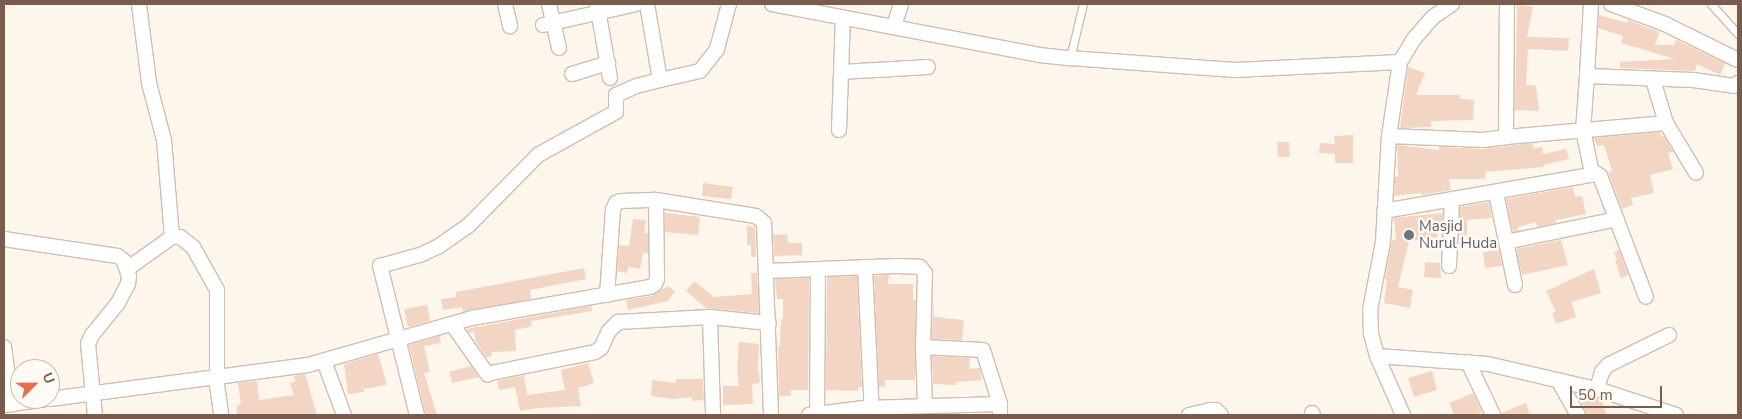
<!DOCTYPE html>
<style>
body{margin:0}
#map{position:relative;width:1742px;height:419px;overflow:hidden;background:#fdf6ec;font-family:"Nunito Sans",sans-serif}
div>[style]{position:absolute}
.building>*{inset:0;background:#f3d5c3}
.roads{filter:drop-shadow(1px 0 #d1beb0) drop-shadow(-1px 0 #d1beb0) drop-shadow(0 1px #d1beb0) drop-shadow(0 -1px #d1beb0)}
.lane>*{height:7px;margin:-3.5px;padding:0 3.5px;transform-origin:3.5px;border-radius:3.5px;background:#fff}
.street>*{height:14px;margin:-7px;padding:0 7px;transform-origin:7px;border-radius:7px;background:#fff}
.dots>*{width:14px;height:14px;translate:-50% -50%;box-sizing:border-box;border:2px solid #fffaf3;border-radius:50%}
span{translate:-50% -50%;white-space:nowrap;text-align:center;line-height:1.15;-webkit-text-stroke:4.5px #fffaf3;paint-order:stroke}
.worship-label{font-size:15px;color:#5b616d}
.left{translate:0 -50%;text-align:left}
.frame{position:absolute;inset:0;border:5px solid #7a5c4d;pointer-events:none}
.north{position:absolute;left:10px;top:359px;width:50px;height:50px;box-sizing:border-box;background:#fffaf3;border:1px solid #cabbb1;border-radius:50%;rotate:67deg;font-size:14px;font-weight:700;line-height:20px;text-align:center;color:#7a5c4d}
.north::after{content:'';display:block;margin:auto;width:18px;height:22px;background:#e76f51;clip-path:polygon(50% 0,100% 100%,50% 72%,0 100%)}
.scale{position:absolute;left:1570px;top:386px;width:92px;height:22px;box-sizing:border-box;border:2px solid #7a5c4d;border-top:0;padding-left:6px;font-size:15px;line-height:18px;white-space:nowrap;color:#7a5c4d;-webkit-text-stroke:4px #fffaf3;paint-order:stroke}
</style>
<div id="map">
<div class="building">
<i style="clip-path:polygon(1517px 4px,1533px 7px,1527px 37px,1569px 38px,1568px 51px,1528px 49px,1526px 85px,1536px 86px,1539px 111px,1515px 110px)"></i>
<i style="clip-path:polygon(1599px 15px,1627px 23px,1628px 20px,1659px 32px,1655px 45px,1674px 45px,1676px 40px,1725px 63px,1720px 75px,1697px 64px,1695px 71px,1620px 68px,1620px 62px,1675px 59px,1621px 43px,1623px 36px,1598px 28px)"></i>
<i style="clip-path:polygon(1408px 67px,1425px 73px,1416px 95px,1460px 95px,1460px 99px,1474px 100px,1473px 120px,1431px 121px,1431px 127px,1400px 128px)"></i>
<i style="clip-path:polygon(1660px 132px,1661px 137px,1664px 136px,1673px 152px,1668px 153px,1673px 169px,1650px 175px,1654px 193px,1631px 198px,1633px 205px,1622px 209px,1608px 172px,1612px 171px,1604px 145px,1597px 146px,1594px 138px)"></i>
<i style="clip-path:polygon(1353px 135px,1353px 163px,1335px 163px,1335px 154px,1319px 153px,1320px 143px,1335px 144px,1334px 136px)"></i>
<i style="clip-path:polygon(1277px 142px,1289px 142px,1290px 157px,1278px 157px)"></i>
<i style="clip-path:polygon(1533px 143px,1533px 148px,1542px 147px,1543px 154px,1566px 149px,1569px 159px,1544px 165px,1544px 167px,1485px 172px,1485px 179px,1449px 179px,1451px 190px,1421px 195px,1421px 193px,1394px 196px,1395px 177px,1398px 177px,1397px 145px,1439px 150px,1439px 147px,1483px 149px)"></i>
<i style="clip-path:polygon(703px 183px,733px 187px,731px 199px,702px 196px)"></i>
<i style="clip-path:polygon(1573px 187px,1575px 197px,1582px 196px,1586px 214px,1556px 220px,1556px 223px,1537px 227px,1536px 222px,1518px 227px,1518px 231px,1513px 232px,1506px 199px)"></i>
<i style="clip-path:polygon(1489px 202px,1492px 218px,1467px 220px,1467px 236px,1459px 236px,1460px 207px)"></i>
<i style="clip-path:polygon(665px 213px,700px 217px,698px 235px,665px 232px)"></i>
<i style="clip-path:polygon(1443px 213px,1442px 224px,1437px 224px,1438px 238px,1409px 241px,1398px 287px,1413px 290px,1410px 308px,1384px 303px,1387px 280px,1385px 279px,1392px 240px,1396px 240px,1394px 218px)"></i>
<i style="clip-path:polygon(633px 219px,646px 220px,644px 233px,648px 233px,648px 253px,643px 253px,640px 269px,628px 267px,627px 273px,617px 271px,619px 245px,629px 246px)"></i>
<i style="clip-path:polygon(747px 226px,755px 227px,756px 257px,751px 257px,751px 245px,747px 245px)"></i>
<i style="clip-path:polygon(787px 234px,788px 243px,802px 243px,802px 255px,774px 256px,773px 235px)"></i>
<i style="clip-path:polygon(1561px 240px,1568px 265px,1522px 275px,1516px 249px)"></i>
<i style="clip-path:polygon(1499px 250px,1502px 266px,1485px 268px,1483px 252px)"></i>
<i style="clip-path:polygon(1619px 250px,1628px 275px,1621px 278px,1615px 260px,1617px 259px,1614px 252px)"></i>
<i style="clip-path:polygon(1425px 262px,1440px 263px,1441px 278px,1424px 277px)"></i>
<i style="clip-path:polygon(584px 268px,586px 279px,530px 290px,531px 299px,463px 312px,462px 307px,443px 310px,441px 299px,456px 297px,456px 292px)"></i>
<i style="clip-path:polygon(1594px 269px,1601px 293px,1571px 302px,1576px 317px,1556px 324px,1552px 313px,1556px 312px,1546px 291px)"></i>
<i style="clip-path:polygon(751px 273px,757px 273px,759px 313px,706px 308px,686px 291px,694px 281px,714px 297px,752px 294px)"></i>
<i style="clip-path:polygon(889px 275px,888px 284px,913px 284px,913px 300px,916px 300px,915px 380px,885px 380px,885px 387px,879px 387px,874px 276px)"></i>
<i style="clip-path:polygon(857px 276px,862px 387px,858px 387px,858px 391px,826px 390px,827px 277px)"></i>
<i style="clip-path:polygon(809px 278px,808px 390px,791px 390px,791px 396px,779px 396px,778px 346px,780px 346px,781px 319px,783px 319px,783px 299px,777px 299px,775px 279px)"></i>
<i style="clip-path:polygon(668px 286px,675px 291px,668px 301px,628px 310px,626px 300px,652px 296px)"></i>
<i style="clip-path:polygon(933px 300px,934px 317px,964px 320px,962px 340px,932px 339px)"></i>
<i style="clip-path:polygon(427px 305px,430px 321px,408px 327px,404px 309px)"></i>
<i style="clip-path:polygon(591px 306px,592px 311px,531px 321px,532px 326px,515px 330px,516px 351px,491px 352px,492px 356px,486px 357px,476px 342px,474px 332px,469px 333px,466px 329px)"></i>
<i style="clip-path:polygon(440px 336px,441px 343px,424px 346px,430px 372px,424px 373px,437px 415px,426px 415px,409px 345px)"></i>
<i style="clip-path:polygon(739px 342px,759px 344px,758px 368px,760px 383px,752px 384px,753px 404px,723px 405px,723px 386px,739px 386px,737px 370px)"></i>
<i style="clip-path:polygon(378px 354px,387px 385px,364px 389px,364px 392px,348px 394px,344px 364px)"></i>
<i style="clip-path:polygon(932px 356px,970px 358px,969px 369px,980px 368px,982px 380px,956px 382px,956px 385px,933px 384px)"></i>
<i style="clip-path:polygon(588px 363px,594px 383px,578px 388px,581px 406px,539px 408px,520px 411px,515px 387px,499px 390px,497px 381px,524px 375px,527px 395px,565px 390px,561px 370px)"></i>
<i style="clip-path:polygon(471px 366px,479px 377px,452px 383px,449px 372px)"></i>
<i style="clip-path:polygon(1432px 371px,1437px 390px,1414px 397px,1408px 378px)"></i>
<i style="clip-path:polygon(305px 374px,317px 415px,237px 415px,237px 405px,241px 404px,238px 383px,257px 381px,259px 400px,294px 395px,290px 383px,295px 382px,294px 376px)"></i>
<i style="clip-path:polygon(676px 379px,703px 379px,704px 400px,692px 401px,692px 397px,672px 399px,651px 396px,652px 380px,676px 383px)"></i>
<i style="clip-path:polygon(1473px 393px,1482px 412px,1475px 415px,1454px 415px,1449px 403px)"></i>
<i style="clip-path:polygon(1596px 398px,1601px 400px,1607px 415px,1587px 415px,1581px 403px)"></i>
<i style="clip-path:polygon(1526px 403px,1530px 415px,1502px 415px,1501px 413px)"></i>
</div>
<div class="roads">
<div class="lane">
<i style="left:1711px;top:4px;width:40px;rotate:48deg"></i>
<i style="left:1070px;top:58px;width:56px;rotate:-76.5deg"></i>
</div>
<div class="street">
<i style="left:139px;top:4px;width:80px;rotate:82.8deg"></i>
<i style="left:149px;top:83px;width:59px;rotate:75.3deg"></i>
<i style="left:164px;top:140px;width:97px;rotate:85.3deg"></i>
<i style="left:505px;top:4px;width:23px;rotate:77deg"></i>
<i style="left:549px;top:4px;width:45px;rotate:77.2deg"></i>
<i style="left:597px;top:4px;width:75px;rotate:80deg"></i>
<i style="left:772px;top:4px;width:272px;rotate:10.8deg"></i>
<i style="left:1039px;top:55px;width:31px;rotate:6deg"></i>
<i style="left:1070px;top:58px;width:165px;rotate:4.2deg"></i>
<i style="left:1235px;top:70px;width:165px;rotate:-2.8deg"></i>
<i style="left:1591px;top:4px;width:72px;rotate:93.2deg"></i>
<i style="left:1587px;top:76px;width:106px;rotate:2.2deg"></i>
<i style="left:1693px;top:80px;width:41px;rotate:8.3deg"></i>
<i style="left:1734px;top:86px;width:5px;rotate:-37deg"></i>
<i style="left:1611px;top:4px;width:58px;rotate:20.3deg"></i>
<i style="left:1665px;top:24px;width:81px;rotate:26.3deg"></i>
<i style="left:543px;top:25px;width:95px;rotate:-12.7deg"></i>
<i style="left:894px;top:26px;width:23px;rotate:-72deg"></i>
<i style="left:841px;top:72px;width:87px;rotate:-3.3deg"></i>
<i style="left:572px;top:74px;width:38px;rotate:-17deg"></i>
<i style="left:1587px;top:76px;width:54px;rotate:94.2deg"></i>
<i style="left:1583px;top:130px;width:44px;rotate:78.2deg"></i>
<i style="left:660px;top:80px;width:41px;rotate:-12.7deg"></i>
<i style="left:700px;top:71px;width:28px;rotate:-52deg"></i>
<i style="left:717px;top:49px;width:47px;rotate:-75.1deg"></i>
<i style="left:1666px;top:123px;width:58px;rotate:59deg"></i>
<i style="left:839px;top:130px;width:112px;rotate:-88deg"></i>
<i style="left:1389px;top:136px;width:94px;rotate:2.4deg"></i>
<i style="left:1483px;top:140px;width:23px;rotate:-7deg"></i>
<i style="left:1506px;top:137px;width:133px;rotate:-89.6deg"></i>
<i style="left:1506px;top:137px;width:161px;rotate:-5deg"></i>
<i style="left:1666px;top:123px;width:45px;rotate:-106.8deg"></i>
<i style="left:1496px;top:193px;width:94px;rotate:78.3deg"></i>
<i style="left:1384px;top:211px;width:216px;rotate:-9.9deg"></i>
<i style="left:1597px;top:174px;width:4px;rotate:34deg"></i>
<i style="left:1600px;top:176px;width:129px;rotate:69.2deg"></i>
<i style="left:4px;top:239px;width:115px;rotate:8.5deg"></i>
<i style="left:118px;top:256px;width:8px;rotate:40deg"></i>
<i style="left:124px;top:261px;width:16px;rotate:72deg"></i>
<i style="left:129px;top:276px;width:8px;rotate:97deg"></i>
<i style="left:128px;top:284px;width:21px;rotate:118deg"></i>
<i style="left:118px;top:303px;width:41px;rotate:129.1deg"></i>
<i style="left:92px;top:335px;width:10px;rotate:114deg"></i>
<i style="left:88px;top:344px;width:71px;rotate:84.4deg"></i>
<i style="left:1506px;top:242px;width:113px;rotate:-11.7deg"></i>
<i style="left:1449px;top:266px;width:65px;rotate:-87.4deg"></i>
<i style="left:865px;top:267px;width:148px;rotate:87.3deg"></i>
<i style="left:127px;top:269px;width:55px;rotate:-35.4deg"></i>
<i style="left:172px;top:237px;width:8px"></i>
<i style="left:180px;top:237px;width:16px;rotate:38deg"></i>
<i style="left:193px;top:247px;width:49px;rotate:60.8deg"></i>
<i style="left:217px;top:290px;width:95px;rotate:90deg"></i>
<i style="left:217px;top:385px;width:30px;rotate:82deg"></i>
<i style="left:767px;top:271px;width:130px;rotate:-2.2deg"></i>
<i style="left:897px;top:266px;width:23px;rotate:2deg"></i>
<i style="left:920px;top:267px;width:8px;rotate:50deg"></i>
<i style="left:925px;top:273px;width:74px;rotate:91.5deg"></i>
<i style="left:923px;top:347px;width:60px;rotate:2.9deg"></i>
<i style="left:983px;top:350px;width:57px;rotate:72.5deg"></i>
<i style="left:607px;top:295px;width:86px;rotate:-86deg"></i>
<i style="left:613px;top:209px;width:7px;rotate:-63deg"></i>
<i style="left:616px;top:203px;width:5px;rotate:-22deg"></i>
<i style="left:621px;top:201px;width:35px;rotate:-2deg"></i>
<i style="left:710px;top:317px;width:59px;rotate:5.8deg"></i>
<i style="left:452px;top:324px;width:62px;rotate:54.8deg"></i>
<i style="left:4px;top:347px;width:58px;rotate:82deg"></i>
<i style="left:923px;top:347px;width:59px;rotate:88.1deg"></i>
<i style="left:1377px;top:356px;width:111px;rotate:4.1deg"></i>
<i style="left:1488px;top:364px;width:115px;rotate:13.1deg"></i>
<i style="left:1600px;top:390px;width:80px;rotate:18.2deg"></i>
<i style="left:324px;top:361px;width:58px;rotate:69.7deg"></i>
<i style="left:1468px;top:362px;width:59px;rotate:64.7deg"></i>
<i style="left:491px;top:373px;width:106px;rotate:-11.4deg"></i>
<i style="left:595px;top:352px;width:7px;rotate:-34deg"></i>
<i style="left:601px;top:348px;width:19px;rotate:-65deg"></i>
<i style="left:609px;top:331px;width:13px;rotate:-45deg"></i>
<i style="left:618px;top:322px;width:92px;rotate:-3.1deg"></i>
<i style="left:710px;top:317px;width:98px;rotate:88.2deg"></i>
<i style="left:1558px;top:380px;width:40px;rotate:60.3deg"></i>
<i style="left:1597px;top:389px;width:18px;rotate:-74deg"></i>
<i style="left:1602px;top:372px;width:9px;rotate:-49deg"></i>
<i style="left:1608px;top:365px;width:68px;rotate:-26.2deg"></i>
<i style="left:50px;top:399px;width:260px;rotate:-7.5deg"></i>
<i style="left:308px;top:365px;width:171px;rotate:-16deg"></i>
<i style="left:472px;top:318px;width:181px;rotate:-9.9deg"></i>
<i style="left:650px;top:287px;width:6px;rotate:-31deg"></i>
<i style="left:655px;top:284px;width:5px;rotate:-68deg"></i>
<i style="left:657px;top:279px;width:79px;rotate:-90.7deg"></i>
<i style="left:656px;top:200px;width:101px;rotate:9.1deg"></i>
<i style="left:756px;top:216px;width:11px;rotate:41deg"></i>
<i style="left:764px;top:223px;width:192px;rotate:87.9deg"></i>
<i style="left:4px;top:405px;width:43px;rotate:-7.9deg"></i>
<i style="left:1312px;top:413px;width:2px;rotate:63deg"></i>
<i style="left:817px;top:414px;width:145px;rotate:-89.6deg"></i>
<i style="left:417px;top:415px;width:154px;rotate:-103.9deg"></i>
<i style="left:380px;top:266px;width:41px;rotate:-15.4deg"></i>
<i style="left:420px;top:255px;width:21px;rotate:-25deg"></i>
<i style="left:439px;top:246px;width:35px;rotate:-35deg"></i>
<i style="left:468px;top:226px;width:100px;rotate:-45.4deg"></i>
<i style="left:538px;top:155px;width:89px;rotate:-28.9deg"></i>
<i style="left:616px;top:112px;width:17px;rotate:-90deg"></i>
<i style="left:616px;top:95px;width:22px;rotate:-24deg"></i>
<i style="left:636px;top:86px;width:25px;rotate:-14deg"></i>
<i style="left:660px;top:80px;width:77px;rotate:-99.7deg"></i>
<i style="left:809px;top:415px;width:55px;rotate:-7.3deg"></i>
<i style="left:864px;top:408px;width:136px;rotate:-1.7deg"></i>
<i style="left:1000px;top:404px;width:11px;rotate:90deg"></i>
<i style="left:1189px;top:415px;width:22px;rotate:-13deg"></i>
<i style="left:1210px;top:410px;width:6px"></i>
<i style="left:1216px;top:410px;width:7px;rotate:45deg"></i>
<i style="left:1403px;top:415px;width:64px;rotate:-113.8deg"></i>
<i style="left:1377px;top:356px;width:24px;rotate:-105deg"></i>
<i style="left:1371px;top:333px;width:23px;rotate:-92deg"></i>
<i style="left:1370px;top:310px;width:69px;rotate:-79.2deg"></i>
<i style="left:1383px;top:242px;width:106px;rotate:-86.8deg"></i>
<i style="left:1389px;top:136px;width:75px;rotate:-81.5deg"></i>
<i style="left:1400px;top:62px;width:26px;rotate:-59deg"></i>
<i style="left:1413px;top:40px;width:30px;rotate:-49deg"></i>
<i style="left:1433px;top:17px;width:23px;rotate:-34deg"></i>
</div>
</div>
<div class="dots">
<i style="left:1409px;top:235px;background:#6b7280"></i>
</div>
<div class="worship-label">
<span class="left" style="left:1419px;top:235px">Masjid<br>Nurul Huda</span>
</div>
<div class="frame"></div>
<div class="north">U</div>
<div class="scale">50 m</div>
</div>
